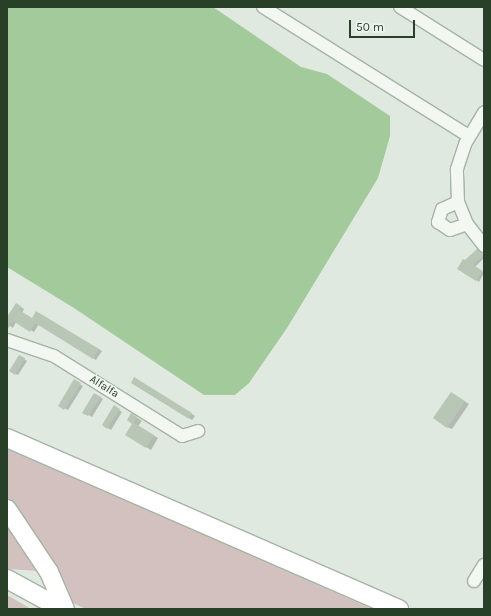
<!DOCTYPE html>
<style>
body{margin:0}
#map{position:relative;width:491px;height:616px;overflow:hidden;background:#e0e9df;font-family:Karla,sans-serif}
div>[style]{position:absolute}
.green>*{inset:0;background:#d3c1c0}
.water>*{inset:0;background:#a2ca9a}
.shadow>*{inset:0;background:#0003}
.building>*{inset:0;background:#b8c6b6}
.roads{filter:drop-shadow(1px 0 #a5b3a4) drop-shadow(-1px 0 #a5b3a4) drop-shadow(0 1px #a5b3a4) drop-shadow(0 -1px #a5b3a4)}
.minor>*{height:12px;margin:-6px;padding:0 6px;transform-origin:6px;border-radius:6px;background:#f2f7f2}
.highway>*{height:18px;margin:-9px;padding:0 9px;transform-origin:9px;border-radius:9px;background:#fff}
span{translate:-50% -50%;white-space:nowrap;text-align:center;line-height:1.15;-webkit-text-stroke:3px #f0f6ef;paint-order:stroke}
.street-label{font-size:11px;color:#294028}
.frame{position:absolute;inset:0;border:8px solid #294028;pointer-events:none}
.scale{position:absolute;left:349px;top:20px;width:66px;height:18px;box-sizing:border-box;border:2px solid #294028;border-top:0;padding-left:5px;font-size:12px;line-height:14px;white-space:nowrap;color:#294028;-webkit-text-stroke:3px #f0f6ef;paint-order:stroke}
</style>
<div id="map">
<div class="green">
<i style="clip-path:polygon(7px 449px,167px 518px,372px 609px,86px 609px,73px 603px,36px 537px,7px 497px)"></i>
<i style="clip-path:polygon(7px 523px,38px 571px,7px 569px)"></i>
<i style="clip-path:polygon(7px 595px,28px 607px,30px 609px,7px 609px)"></i>
</div>
<div class="water">
<i style="clip-path:polygon(7px 7px,213px 7px,301px 67px,327px 74px,390px 116px,390px 136px,378px 178px,287px 328px,249px 383px,235px 395px,204px 395px,74px 308px,7px 267px)"></i>
</div>
<div class="shadow">
<i style="clip-path:polygon(480px 252px,484px 258px,475px 267px,484px 273px,479px 282px,458px 268px)"></i>
<i style="clip-path:polygon(16px 304px,24px 309px,22px 313px,32px 319px,36px 313px,102px 351px,96px 360px,39px 324px,34px 332px,16px 322px,13px 328px,7px 324px,7px 319px)"></i>
<i style="clip-path:polygon(19px 356px,27px 361px,18px 375px,10px 371px)"></i>
<i style="clip-path:polygon(135px 378px,195px 416px,192px 420px,132px 383px)"></i>
<i style="clip-path:polygon(75px 381px,83px 386px,68px 410px,59px 405px)"></i>
<i style="clip-path:polygon(95px 394px,103px 399px,92px 417px,84px 412px)"></i>
<i style="clip-path:polygon(456px 396px,469px 404px,452px 429px,447px 427px)"></i>
<i style="clip-path:polygon(114px 407px,122px 412px,111px 430px,103px 425px)"></i>
<i style="clip-path:polygon(136px 417px,142px 421px,138px 426px,158px 438px,151px 450px,127px 435px)"></i>
</div>
<div class="building">
<i style="clip-path:polygon(477px 249px,484px 255px,473px 265px,483px 271px,476px 281px,457px 269px,463px 259px,465px 260px)"></i>
<i style="clip-path:polygon(16px 303px,22px 307px,19px 310px,32px 318px,36px 311px,99px 349px,93px 359px,35px 323px,30px 332px,13px 321px,7px 330px,7px 317px)"></i>
<i style="clip-path:polygon(19px 355px,25px 358px,15px 375px,9px 371px)"></i>
<i style="clip-path:polygon(134px 377px,192px 413px,189px 419px,131px 383px)"></i>
<i style="clip-path:polygon(74px 379px,81px 383px,64px 410px,58px 406px)"></i>
<i style="clip-path:polygon(451px 392px,465px 401px,447px 428px,433px 418px)"></i>
<i style="clip-path:polygon(94px 393px,101px 397px,88px 416px,82px 413px)"></i>
<i style="clip-path:polygon(114px 405px,120px 409px,107px 429px,102px 425px)"></i>
<i style="clip-path:polygon(131px 413px,137px 417px,134px 423px,154px 435px,146px 448px,125px 435px,132px 424px,127px 420px)"></i>
</div>
<div class="roads">
<div class="minor">
<i style="left:263px;top:7px;width:243px;rotate:32.1deg"></i>
<i style="left:400px;top:7px;width:99px;rotate:32.2deg"></i>
<i style="left:458px;top:202px;width:17px;rotate:156deg"></i>
<i style="left:442px;top:209px;width:14px;rotate:107deg"></i>
<i style="left:438px;top:222px;width:14px;rotate:34deg"></i>
<i style="left:450px;top:230px;width:18px;rotate:-19deg"></i>
<i style="left:467px;top:224px;width:28px;rotate:52deg"></i>
<i style="left:467px;top:224px;width:24px;rotate:-112deg"></i>
<i style="left:458px;top:202px;width:33px;rotate:-92deg"></i>
<i style="left:457px;top:169px;width:26px;rotate:-72deg"></i>
<i style="left:465px;top:144px;width:37px;rotate:-59deg"></i>
<i style="left:7px;top:340px;width:50px;rotate:18.8deg"></i>
<i style="left:54px;top:356px;width:151px;rotate:32deg"></i>
<i style="left:182px;top:436px;width:17px;rotate:-17deg"></i>
<i style="left:474px;top:581px;width:19px;rotate:-58deg"></i>
</div>
<div class="highway">
<i style="left:7px;top:438px;width:428px;rotate:23.6deg"></i>
<i style="left:7px;top:509px;width:76px;rotate:56.3deg"></i>
<i style="left:49px;top:572px;width:40px;rotate:66.6deg"></i>
<i style="left:7px;top:579px;width:63px;rotate:28.6deg"></i>
</div>
</div>
<div class="street-label">
<span style="left:104px;top:387px;rotate:32deg">Alfalfa</span>
</div>
<div class="frame"></div>
<div class="scale">50 m</div>
</div>
